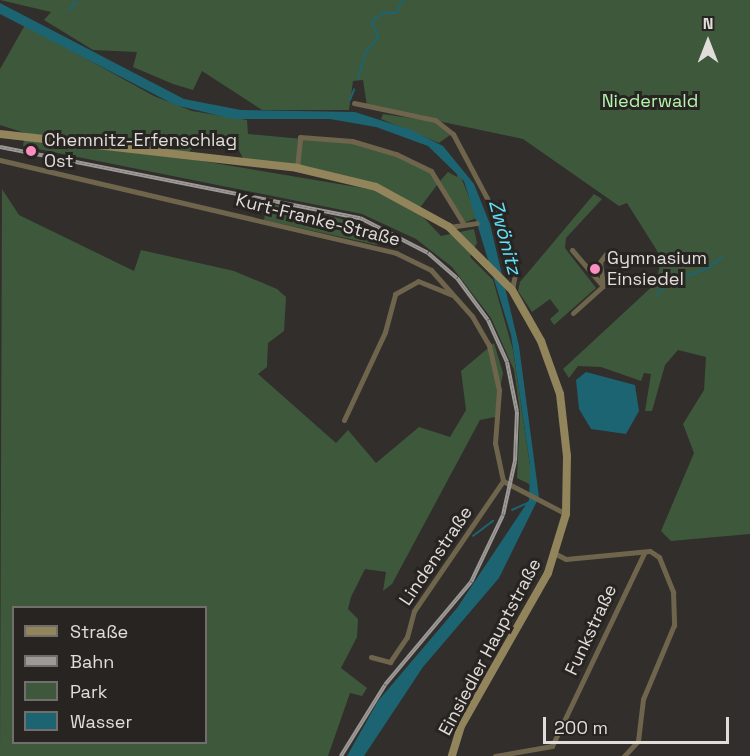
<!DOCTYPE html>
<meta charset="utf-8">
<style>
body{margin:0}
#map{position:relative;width:750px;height:756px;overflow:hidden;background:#312e2b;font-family:"Space Grotesk",sans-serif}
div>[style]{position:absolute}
.green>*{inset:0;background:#3e583b}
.water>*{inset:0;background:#1c6471}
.stream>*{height:1.5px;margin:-0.75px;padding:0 0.75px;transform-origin:0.75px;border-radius:0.75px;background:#1c6471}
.street>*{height:5px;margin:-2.5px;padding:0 2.5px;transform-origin:2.5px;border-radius:2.5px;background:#6f654c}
.secondary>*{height:8px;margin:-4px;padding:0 4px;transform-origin:4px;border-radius:4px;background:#92845b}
.rail>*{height:4px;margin-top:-2px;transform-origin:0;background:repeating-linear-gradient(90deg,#272421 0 4.5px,#9c9996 0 9px);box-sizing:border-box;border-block:2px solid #9c9996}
.dots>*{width:16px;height:16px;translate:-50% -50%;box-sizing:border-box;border:3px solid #272421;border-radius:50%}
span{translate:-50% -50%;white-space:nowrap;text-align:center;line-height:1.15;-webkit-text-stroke:6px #272421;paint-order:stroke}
.park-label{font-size:18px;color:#b3f5ac}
.poi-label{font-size:18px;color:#e0dddb}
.left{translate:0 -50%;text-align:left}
.street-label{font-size:18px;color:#e0dddb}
.water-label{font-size:20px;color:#60e3fb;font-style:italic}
.legend{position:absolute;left:12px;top:606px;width:195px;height:138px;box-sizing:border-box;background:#272421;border:2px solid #716e6b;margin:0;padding:8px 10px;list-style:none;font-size:18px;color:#e0dddb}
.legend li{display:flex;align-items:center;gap:12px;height:30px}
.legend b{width:30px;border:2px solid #716e6b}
.north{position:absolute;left:678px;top:12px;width:60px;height:60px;-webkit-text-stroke:4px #272421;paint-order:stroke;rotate:0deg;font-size:16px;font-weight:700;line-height:24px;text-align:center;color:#e0dddb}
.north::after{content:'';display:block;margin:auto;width:21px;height:27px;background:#e0dddb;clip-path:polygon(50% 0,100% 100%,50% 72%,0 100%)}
.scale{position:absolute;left:543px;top:717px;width:186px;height:27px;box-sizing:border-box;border:3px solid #e0dddb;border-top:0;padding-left:8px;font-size:18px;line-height:21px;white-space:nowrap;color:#e0dddb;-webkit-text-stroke:4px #272421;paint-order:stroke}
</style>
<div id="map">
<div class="green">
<i style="clip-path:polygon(0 0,750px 0,750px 534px,671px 541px,661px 531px,694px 453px,683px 424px,704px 390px,706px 357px,678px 350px,665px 365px,652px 411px,645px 411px,651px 374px,644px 373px,641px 381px,601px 367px,578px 366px,569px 378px,563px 369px,657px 282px,661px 257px,627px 203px,619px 206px,523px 139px,367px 106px,363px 80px,353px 81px,349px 110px,262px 110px,202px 71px,193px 90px,173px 84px,133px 67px,137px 52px,93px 50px,44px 20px,51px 12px)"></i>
<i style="clip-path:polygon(25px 25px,154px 96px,192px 111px,247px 120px,248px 134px,369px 145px,431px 171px,440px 181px,448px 172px,457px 177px,458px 169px,477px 218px,463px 223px,440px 181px,419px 209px,376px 187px,245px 162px,233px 139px,199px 140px,184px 158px,375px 190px,424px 218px,441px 236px,474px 229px,477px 243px,470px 257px,493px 280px,513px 350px,533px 486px,517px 478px,520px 412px,514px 370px,491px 318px,452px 267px,416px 239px,362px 214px,23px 146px,25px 133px,0 125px,0 69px)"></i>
<i style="clip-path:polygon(383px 114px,432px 121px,450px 135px,439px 143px,381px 119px)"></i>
<i style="clip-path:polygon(evenodd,2px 189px,19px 215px,134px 271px,141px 250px,234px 271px,277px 289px,286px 297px,284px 331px,268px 343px,267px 367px,258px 374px,336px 443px,348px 430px,376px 463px,419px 427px,450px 437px,466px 410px,461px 371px,494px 343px,503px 373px,495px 417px,480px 420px,392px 584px,383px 591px,386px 572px,365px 569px,351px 597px,348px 609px,358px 619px,357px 637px,341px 668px,367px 688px,362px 696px,350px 693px,328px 756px,0 756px,2px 189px,14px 608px,206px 608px,206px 742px,14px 742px,14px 608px)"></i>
<i style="clip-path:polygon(594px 194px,602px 199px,566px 238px,565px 248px,596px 288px,554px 325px,550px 319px,559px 311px,550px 299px,532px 312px,518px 291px,520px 282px)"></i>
<i style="clip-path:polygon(267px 203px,338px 218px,381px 234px,377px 245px,264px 220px)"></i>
</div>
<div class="water">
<i style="clip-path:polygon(0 3px,184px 99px,241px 110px,355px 112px,411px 130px,443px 146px,474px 184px,490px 224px,519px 346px,539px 497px,499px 578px,423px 667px,364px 756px,347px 756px,378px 701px,457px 608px,529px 500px,530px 465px,511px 335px,464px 181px,428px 146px,376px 127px,330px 119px,233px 119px,175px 105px,0 14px)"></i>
<i style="clip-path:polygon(586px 372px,635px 385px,639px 411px,626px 434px,591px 429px,579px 409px,576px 380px)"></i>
</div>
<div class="stream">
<i style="left:68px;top:10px;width:12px;rotate:-42deg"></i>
<i style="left:358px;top:78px;width:27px;rotate:-73deg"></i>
<i style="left:366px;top:52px;width:18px;rotate:-49deg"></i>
<i style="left:378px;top:38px;width:17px;rotate:-111deg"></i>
<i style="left:372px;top:22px;width:14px;rotate:-39deg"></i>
<i style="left:383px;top:13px;width:13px"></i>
<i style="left:396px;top:13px;width:15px;rotate:-62deg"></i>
<i style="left:350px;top:100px;width:11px;rotate:-68deg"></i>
<i style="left:657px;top:295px;width:14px;rotate:-51deg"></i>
<i style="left:666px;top:284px;width:46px;rotate:-20.4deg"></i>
<i style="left:709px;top:268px;width:18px;rotate:-41deg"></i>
<i style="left:512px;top:510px;width:17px;rotate:-24deg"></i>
<i style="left:473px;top:536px;width:25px;rotate:-37deg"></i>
</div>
<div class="street">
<i style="left:354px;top:103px;width:83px;rotate:11.9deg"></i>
<i style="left:435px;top:120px;width:23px;rotate:38deg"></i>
<i style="left:453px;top:134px;width:98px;rotate:62.1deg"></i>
<i style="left:499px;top:221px;width:55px;rotate:73.2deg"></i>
<i style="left:515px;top:274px;width:16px;rotate:101deg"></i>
<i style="left:0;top:160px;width:407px;rotate:13.2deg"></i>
<i style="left:396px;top:253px;width:39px;rotate:26deg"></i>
<i style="left:431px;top:270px;width:62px;rotate:48.3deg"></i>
<i style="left:472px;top:316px;width:34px;rotate:60deg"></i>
<i style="left:489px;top:345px;width:46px;rotate:77.5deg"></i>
<i style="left:499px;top:390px;width:53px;rotate:94.3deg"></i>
<i style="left:495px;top:443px;width:39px;rotate:78deg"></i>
<i style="left:503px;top:481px;width:71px;rotate:27.6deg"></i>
<i style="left:297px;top:168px;width:31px;rotate:-84deg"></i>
<i style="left:300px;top:137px;width:52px;rotate:4.4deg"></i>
<i style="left:352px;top:141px;width:46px;rotate:16.5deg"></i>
<i style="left:396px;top:154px;width:39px;rotate:26deg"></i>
<i style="left:431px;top:171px;width:61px;rotate:58.4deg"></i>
<i style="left:449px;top:227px;width:28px;rotate:-8deg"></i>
<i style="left:572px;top:250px;width:46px;rotate:49.4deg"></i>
<i style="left:573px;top:313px;width:40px;rotate:-42deg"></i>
<i style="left:603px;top:286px;width:24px;rotate:-97deg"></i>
<i style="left:600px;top:262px;width:9px;rotate:-54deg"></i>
<i style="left:344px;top:420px;width:97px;rotate:-65deg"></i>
<i style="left:385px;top:332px;width:39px;rotate:-75deg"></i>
<i style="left:395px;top:294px;width:26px;rotate:-29deg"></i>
<i style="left:418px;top:281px;width:37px;rotate:22deg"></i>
<i style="left:556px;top:554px;width:11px;rotate:27deg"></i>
<i style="left:566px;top:559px;width:84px;rotate:-5.4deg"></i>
<i style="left:650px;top:551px;width:11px;rotate:34deg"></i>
<i style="left:659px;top:557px;width:38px;rotate:68deg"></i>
<i style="left:673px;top:592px;width:33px;rotate:88deg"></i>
<i style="left:674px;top:625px;width:80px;rotate:112.7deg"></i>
<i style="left:643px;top:699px;width:42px;rotate:96.8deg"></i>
<i style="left:638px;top:741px;width:21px;rotate:133deg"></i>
<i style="left:371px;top:657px;width:20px;rotate:15deg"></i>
<i style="left:390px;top:662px;width:30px;rotate:-56deg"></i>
<i style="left:407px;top:637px;width:27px;rotate:-75deg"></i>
<i style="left:414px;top:611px;width:158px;rotate:-55.6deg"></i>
<i style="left:495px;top:756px;width:58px;rotate:-10deg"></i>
<i style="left:552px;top:746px;width:214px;rotate:-64.5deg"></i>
</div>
<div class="secondary">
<i style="left:0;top:134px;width:299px;rotate:6.5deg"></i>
<i style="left:297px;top:168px;width:81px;rotate:13.5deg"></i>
<i style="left:376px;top:187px;width:83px;rotate:28.7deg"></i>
<i style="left:449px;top:227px;width:89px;rotate:45deg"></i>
<i style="left:512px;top:290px;width:59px;rotate:60.4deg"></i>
<i style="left:541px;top:341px;width:56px;rotate:70.3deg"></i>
<i style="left:560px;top:394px;width:62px;rotate:83.6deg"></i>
<i style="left:567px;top:456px;width:58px;rotate:91deg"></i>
<i style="left:566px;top:514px;width:62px;rotate:107deg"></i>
<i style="left:548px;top:573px;width:176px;rotate:119.6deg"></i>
<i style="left:461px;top:726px;width:31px;rotate:107deg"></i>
</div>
<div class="rail">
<i style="left:0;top:147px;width:367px;rotate:11.2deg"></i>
<i style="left:360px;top:218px;width:76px;rotate:27.2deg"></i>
<i style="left:428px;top:253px;width:38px;rotate:41deg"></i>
<i style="left:457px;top:278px;width:52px;rotate:53.6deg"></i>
<i style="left:488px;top:320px;width:46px;rotate:65.7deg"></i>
<i style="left:507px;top:362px;width:51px;rotate:78.7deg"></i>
<i style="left:517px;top:412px;width:49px;rotate:92.3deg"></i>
<i style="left:515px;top:461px;width:55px;rotate:102.5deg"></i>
<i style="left:503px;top:515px;width:74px;rotate:115.5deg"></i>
<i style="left:471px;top:582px;width:134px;rotate:129.9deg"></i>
<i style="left:385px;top:685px;width:84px;rotate:121.8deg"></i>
</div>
<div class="dots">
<i style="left:31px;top:151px;background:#fd8ebf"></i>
<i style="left:595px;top:269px;background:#fd8ebf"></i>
</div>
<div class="park-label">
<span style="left:650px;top:101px">Niederwald</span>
</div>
<div class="poi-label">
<span class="left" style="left:44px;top:151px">Chemnitz-Erfenschlag<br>Ost</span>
<span class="left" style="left:607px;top:269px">Gymnasium<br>Einsiedel</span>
</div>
<div class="street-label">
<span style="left:318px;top:220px;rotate:14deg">Kurt-Franke-Straße</span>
<span style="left:436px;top:556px;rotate:-56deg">Lindenstraße</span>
<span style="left:591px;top:630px;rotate:-65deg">Funkstraße</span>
<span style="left:490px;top:647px;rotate:-62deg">Einsiedler Hauptstraße</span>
</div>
<div class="water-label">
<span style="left:505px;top:237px;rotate:75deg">Zwönitz</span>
</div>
<ul class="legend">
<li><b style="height:8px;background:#92845b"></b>Straße</li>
<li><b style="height:8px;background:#9c9996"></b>Bahn</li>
<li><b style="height:16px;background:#3e583b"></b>Park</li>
<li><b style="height:16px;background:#1c6471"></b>Wasser</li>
</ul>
<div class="north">N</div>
<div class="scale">200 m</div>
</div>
